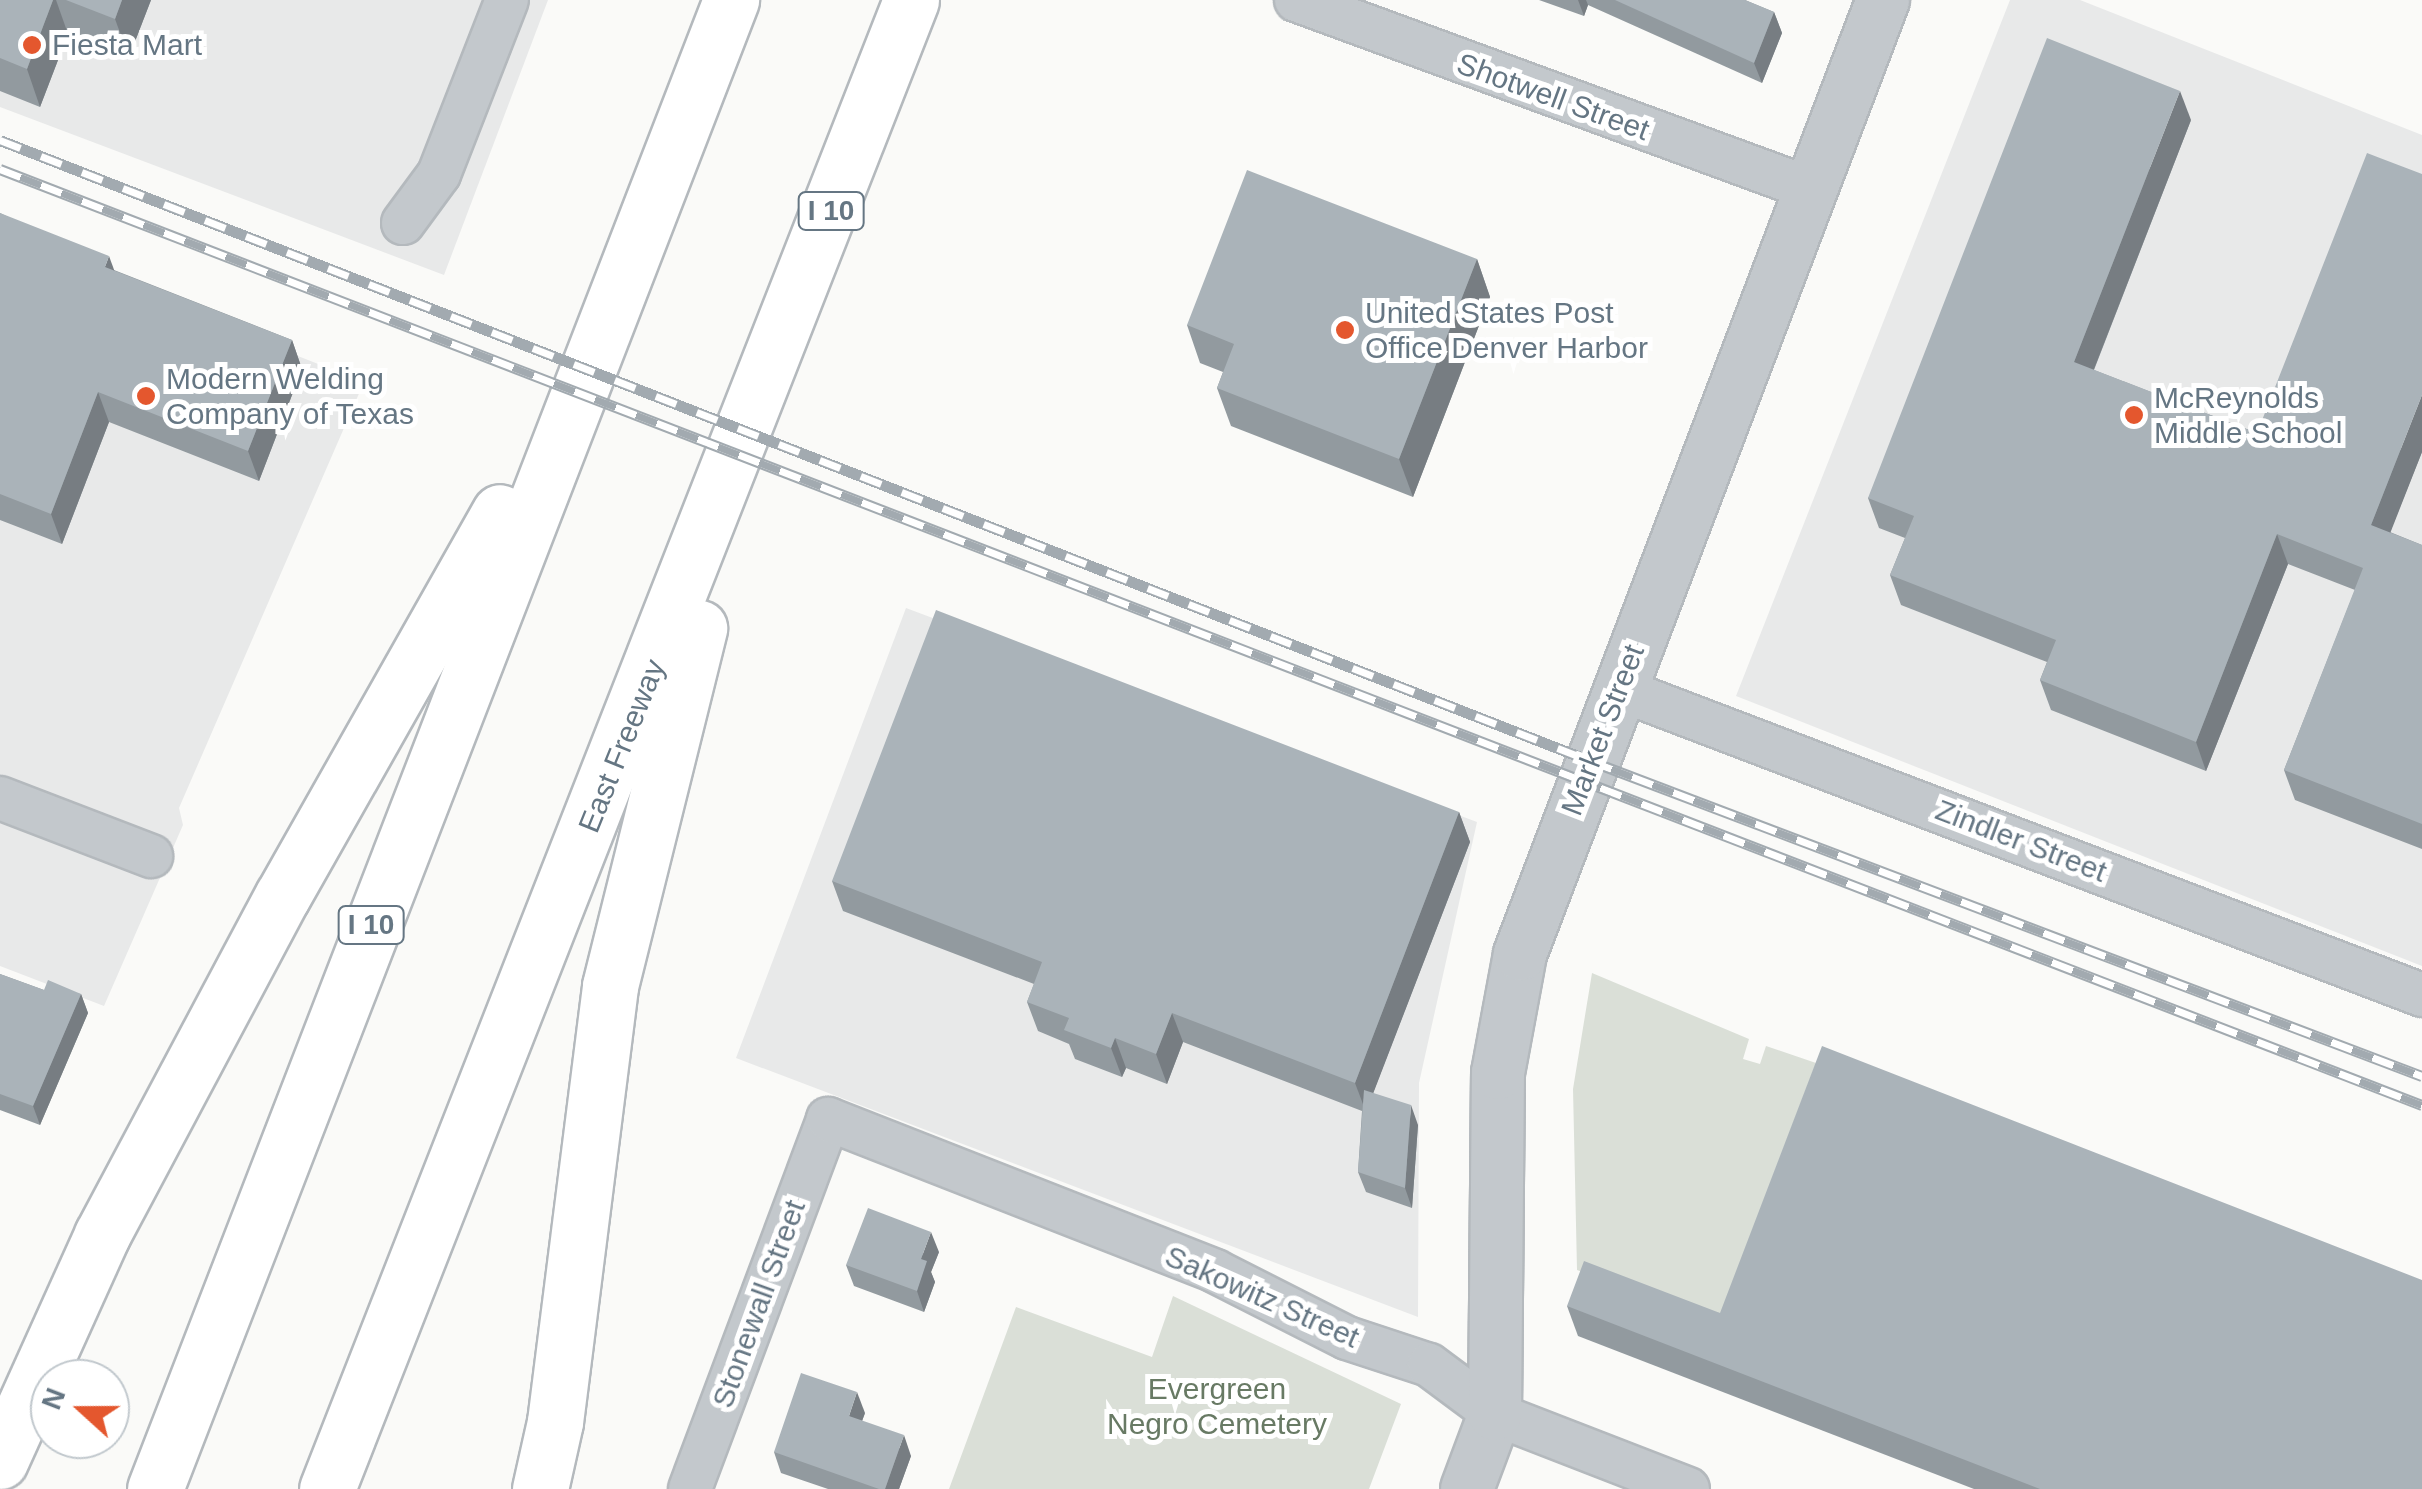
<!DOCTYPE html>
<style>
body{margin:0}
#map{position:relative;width:2422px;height:1489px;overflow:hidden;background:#fafaf8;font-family:Arial,sans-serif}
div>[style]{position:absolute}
.built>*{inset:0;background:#e8e9e9}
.green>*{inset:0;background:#dadfd7}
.roads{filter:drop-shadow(2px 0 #b4b9bd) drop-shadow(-2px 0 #b4b9bd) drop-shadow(0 2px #b4b9bd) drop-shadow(0 -2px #b4b9bd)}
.minor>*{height:42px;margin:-21px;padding:0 21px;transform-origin:21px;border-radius:21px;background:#c3c8cc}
.tertiary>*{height:52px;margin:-26px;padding:0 26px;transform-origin:26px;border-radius:26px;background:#c3c8cc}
.motorway>*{height:55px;margin:-27.5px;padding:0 27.5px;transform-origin:27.5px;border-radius:27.5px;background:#fff}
.rail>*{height:11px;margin-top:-5.5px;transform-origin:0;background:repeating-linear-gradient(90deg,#fff 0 22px,#a2aab0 0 44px);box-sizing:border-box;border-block:2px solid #a2aab0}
.wall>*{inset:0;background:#929a9f}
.shaded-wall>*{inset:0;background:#777d82}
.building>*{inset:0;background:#aab3b9}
.dots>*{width:28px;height:28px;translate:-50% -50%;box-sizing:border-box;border:5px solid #fff;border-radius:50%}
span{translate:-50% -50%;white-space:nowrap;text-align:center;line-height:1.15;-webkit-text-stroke:10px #fff;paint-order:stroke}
.shield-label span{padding:2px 8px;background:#fff;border:2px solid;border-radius:8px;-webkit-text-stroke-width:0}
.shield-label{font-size:28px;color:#657683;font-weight:700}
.poi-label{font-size:30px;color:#657683}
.left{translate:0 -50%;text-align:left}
.street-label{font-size:30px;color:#657683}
.park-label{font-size:30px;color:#687a64}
.north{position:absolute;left:30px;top:1359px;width:100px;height:100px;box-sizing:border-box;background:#fff;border:2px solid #c1c8cd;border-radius:50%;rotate:291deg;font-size:28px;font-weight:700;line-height:40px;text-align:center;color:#657683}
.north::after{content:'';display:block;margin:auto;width:35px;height:45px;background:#e4572e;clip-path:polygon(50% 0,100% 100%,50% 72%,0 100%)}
</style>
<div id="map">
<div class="built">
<i style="clip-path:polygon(0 0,548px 0,444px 275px,0 107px)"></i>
<i style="clip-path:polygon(2010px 0,2080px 0,2422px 135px,2422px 966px,1736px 696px)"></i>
<i style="clip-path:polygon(0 239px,364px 382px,179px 808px,183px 825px,104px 1006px,0 966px)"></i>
<i style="clip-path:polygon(906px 608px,1477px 822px,1419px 1083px,1418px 1317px,736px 1058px)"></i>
</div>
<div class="green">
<i style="clip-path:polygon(1592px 973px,1749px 1039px,1743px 1059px,1760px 1064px,1766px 1046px,1816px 1063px,1717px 1323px,1577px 1270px,1573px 1089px)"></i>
<i style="clip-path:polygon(1173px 1296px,1401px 1404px,1369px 1489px,949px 1489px,1016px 1307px,1152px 1357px)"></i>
</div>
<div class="roads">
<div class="minor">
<i style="left:1296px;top:0;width:549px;rotate:20.15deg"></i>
<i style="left:403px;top:223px;width:61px;rotate:-53.7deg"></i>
<i style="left:439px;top:174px;width:187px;rotate:-68.7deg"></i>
<i style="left:1619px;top:689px;width:859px;rotate:20.86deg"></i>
<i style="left:0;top:798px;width:162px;rotate:21deg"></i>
<i style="left:690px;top:1489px;width:395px;rotate:-69.5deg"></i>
<i style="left:828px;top:1119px;width:416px;rotate:21.4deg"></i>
<i style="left:1215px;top:1271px;width:148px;rotate:26.9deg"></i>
<i style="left:1347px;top:1338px;width:86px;rotate:18.2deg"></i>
<i style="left:1429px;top:1365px;width:82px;rotate:36.6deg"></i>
<i style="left:1495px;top:1414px;width:207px;rotate:21.2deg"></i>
</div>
<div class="tertiary">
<i style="left:1467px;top:1489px;width:80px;rotate:-69.5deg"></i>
<i style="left:1495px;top:1414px;width:341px;rotate:-89.5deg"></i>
<i style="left:1498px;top:1073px;width:121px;rotate:-79.5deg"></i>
<i style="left:1520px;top:954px;width:1021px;rotate:-69.17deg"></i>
</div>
<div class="motorway">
<i style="left:0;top:1461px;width:248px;rotate:-65.7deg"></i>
<i style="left:102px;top:1235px;width:383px;rotate:-62deg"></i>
<i style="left:282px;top:897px;width:442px;rotate:-60.5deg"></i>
<i style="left:155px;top:1489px;width:1597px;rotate:-68.85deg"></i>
<i style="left:327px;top:1489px;width:1599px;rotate:-68.58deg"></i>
<i style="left:540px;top:1489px;width:69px;rotate:-77.4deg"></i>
<i style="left:555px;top:1422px;width:439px;rotate:-82.8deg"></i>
<i style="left:610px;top:986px;width:369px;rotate:-76deg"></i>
</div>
</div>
<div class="rail">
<i style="left:0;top:140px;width:1708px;rotate:21.32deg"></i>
<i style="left:1591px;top:761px;width:889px;rotate:20.76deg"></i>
<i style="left:0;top:169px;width:2597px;rotate:21.13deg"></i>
</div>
<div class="wall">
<i style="clip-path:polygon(0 0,151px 0,129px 57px,68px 34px,40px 107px,0 91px)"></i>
<i style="clip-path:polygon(1539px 0,1745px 0,1774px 12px,1782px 33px,1762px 83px,1588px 5px,1584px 16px)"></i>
<i style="clip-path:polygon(2191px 120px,2094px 370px,2257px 433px,2422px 452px,2390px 532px,2422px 545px,2422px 849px,2295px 800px,2284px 770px,2355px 590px,2288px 564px,2206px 771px,2051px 710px,2040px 680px,2047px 662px,1901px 605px,1890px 575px,1905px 538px,1879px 528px,1868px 498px)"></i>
<i style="clip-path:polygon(0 213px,114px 270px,292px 340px,302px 369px,259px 481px,109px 422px,62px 544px,0 520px)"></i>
<i style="clip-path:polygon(1477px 259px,1490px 297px,1413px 497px,1231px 426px,1217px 388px,1223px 372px,1200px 363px,1187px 325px)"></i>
<i style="clip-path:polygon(1459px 812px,1470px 842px,1373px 1093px,1418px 1125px,1412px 1208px,1366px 1192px,1358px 1172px,1362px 1111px,1183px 1042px,1167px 1084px,1126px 1068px,1122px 1077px,1075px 1059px,1069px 1044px,1038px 1031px,1027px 1002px,1034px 984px,843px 911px,832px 881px)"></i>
<i style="clip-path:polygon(0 974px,44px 990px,81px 994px,88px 1013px,40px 1125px,0 1110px)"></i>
<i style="clip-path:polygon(939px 1252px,931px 1272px,935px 1282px,924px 1312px,854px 1286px,846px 1265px)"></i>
<i style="clip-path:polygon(1567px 1306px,1720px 1313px,2422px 1489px,1974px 1489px,1578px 1336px)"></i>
<i style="clip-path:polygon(865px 1413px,862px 1421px,911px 1456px,899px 1489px,828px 1489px,781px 1473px,774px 1452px)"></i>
</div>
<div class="shaded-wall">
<i style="clip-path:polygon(53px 0,56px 0,68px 34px,40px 107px,27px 69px)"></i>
<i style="clip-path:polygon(122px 0,151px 0,129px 57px,115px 19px)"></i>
<i style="clip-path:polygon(1578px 0,1586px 0,1588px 5px,1584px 16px)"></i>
<i style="clip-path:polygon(1774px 12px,1782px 33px,1762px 83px,1754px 63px)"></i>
<i style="clip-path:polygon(2180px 91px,2191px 120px,2085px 392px,2074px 362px)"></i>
<i style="clip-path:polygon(109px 256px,120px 286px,105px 267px)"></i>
<i style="clip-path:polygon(1477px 259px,1490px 297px,1413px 497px,1399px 459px)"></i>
<i style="clip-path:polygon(292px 340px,302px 369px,259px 481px,248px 451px)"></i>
<i style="clip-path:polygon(98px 392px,109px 422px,62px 544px,51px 514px)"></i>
<i style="clip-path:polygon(2422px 395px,2422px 452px,2382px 554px,2371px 525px)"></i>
<i style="clip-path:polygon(2277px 534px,2288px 564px,2206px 771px,2196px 742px)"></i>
<i style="clip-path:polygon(1459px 812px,1470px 842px,1366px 1112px,1355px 1083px)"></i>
<i style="clip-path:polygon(81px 994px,88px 1013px,40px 1125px,33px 1106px)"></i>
<i style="clip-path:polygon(1172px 1013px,1183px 1042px,1167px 1084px,1156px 1054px)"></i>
<i style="clip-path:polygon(1115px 1038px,1126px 1068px,1122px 1077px,1111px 1048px)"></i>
<i style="clip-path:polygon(1411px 1105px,1418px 1125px,1412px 1208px,1405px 1188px)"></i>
<i style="clip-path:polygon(931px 1232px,939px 1252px,931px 1272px,935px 1282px,924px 1312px,917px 1291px,921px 1259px)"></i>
<i style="clip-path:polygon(857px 1392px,865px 1413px,856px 1437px,849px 1416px)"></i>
<i style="clip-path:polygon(904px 1435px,911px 1456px,899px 1489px,885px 1489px)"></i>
</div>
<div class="building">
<i style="clip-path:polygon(0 0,53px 0,27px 69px,0 58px)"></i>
<i style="clip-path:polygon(66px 0,122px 0,115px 19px)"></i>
<i style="clip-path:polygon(1615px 0,1745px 0,1774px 12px,1754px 63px)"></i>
<i style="clip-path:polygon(2047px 38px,2180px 91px,2074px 362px,2257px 433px,2367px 153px,2422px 174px,2422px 395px,2371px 525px,2422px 545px,2422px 824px,2284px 770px,2363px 568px,2277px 534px,2196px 742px,2040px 680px,2056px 640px,1890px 575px,1914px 516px,1868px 498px)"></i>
<i style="clip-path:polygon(1247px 170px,1477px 259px,1399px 459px,1217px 388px,1234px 344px,1187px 325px)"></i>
<i style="clip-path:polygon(0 213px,109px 256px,105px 267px,292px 340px,248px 451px,98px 392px,51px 514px,0 494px)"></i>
<i style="clip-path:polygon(936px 610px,1459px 812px,1355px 1083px,1172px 1013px,1156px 1054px,1115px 1038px,1111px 1048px,1064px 1030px,1069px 1018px,1027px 1002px,1042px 962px,832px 881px)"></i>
<i style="clip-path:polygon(0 974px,44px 990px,48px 980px,81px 994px,33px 1106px,0 1094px)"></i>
<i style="clip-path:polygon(1822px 1046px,2422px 1280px,2422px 1489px,2040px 1489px,1567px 1306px,1584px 1261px,1720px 1313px)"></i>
<i style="clip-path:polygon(1364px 1090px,1411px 1105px,1405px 1188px,1358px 1172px)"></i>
<i style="clip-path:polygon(868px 1208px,931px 1232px,921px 1259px,927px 1261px,917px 1291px,846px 1265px)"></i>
<i style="clip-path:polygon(801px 1373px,857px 1392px,849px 1416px,904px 1435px,885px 1489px,879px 1489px,774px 1452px)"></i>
</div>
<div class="dots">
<i style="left:32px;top:45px;background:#e4572e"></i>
<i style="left:1345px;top:330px;background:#e4572e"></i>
<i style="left:146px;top:396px;background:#e4572e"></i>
<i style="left:2134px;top:415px;background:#e4572e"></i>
</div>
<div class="shield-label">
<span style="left:831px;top:211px">I 10</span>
<span style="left:371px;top:925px">I 10</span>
</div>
<div class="poi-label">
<span class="left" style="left:52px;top:45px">Fiesta Mart</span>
<span class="left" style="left:1365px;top:330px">United States Post<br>Office Denver Harbor</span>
<span class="left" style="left:166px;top:396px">Modern Welding<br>Company of Texas</span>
<span class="left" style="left:2154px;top:415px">McReynolds<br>Middle School</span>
</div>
<div class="street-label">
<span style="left:1553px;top:97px;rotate:20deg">Shotwell Street</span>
<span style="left:1603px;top:730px;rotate:-69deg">Market Street</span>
<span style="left:622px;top:746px;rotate:-68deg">East Freeway</span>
<span style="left:2021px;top:841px;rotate:21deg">Zindler Street</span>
<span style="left:1262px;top:1297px;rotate:24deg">Sakowitz Street</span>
<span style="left:759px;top:1304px;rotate:-70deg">Stonewall Street</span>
</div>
<div class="park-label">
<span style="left:1217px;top:1406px">Evergreen<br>Negro Cemetery</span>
</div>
<div class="north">N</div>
</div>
